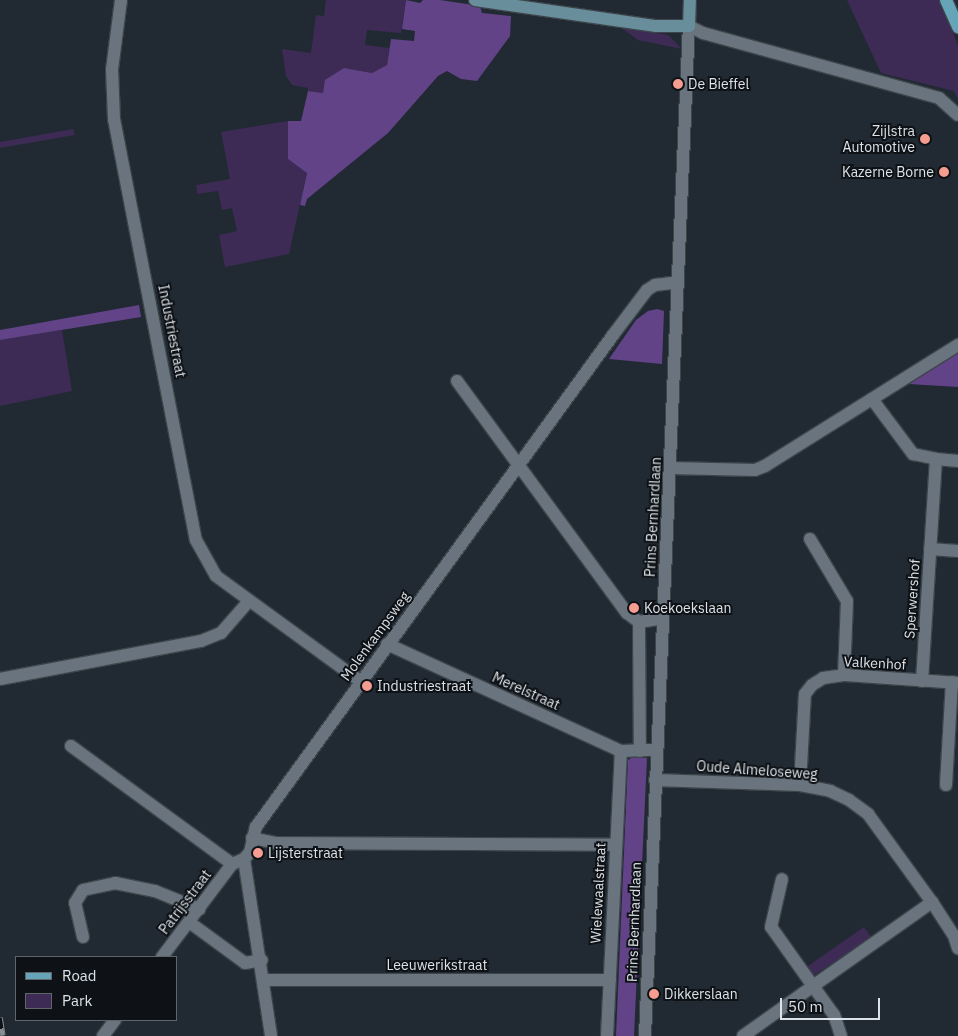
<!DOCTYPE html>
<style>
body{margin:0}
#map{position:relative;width:958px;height:1036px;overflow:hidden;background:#212a32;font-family:"IBM Plex Sans",sans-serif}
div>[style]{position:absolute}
.green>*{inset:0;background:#3d2b55}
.forest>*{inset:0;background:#624388}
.roads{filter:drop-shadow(1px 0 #3d454b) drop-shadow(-1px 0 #3d454b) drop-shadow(0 1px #3d454b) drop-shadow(0 -1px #3d454b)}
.minor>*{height:12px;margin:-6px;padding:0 6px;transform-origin:6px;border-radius:6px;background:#6a747e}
.tertiary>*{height:12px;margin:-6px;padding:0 6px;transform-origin:6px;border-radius:6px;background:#6a747e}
.secondary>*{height:12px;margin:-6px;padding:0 6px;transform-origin:6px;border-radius:6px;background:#688d9b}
.primary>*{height:12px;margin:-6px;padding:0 6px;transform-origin:6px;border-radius:6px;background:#66a5b8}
.rail>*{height:5.5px;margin-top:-2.75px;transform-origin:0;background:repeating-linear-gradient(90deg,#0e1216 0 11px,#878e94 0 22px);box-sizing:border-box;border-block:1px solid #878e94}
.dots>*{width:14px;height:14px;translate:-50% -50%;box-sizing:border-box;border:2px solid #0e1216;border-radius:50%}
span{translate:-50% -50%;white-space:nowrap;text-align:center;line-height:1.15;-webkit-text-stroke:4px #0e1216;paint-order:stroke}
.poi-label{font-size:14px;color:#dce2e7}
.left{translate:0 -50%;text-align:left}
.right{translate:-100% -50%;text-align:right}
.street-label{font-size:14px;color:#dce2e7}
.legend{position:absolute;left:15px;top:956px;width:162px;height:65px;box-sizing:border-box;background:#0e1216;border:1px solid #60656a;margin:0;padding:6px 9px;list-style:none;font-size:15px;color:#dce2e7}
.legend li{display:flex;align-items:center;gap:10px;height:25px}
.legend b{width:25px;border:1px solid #60656a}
.scale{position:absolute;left:780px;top:998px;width:100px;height:22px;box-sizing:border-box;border:2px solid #dce2e7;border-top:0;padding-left:6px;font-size:15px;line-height:18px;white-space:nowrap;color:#dce2e7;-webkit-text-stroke:4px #0e1216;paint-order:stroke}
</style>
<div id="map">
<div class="green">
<i style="clip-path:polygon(326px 0,406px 0,401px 33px,367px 30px,365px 45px,389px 48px,387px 65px,372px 73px,344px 68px,323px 93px,308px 91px,308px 88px,292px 85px,286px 76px,282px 49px,311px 53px,316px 15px,324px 16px)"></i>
<i style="clip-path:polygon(847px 0,939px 0,958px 45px,958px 100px,954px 91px,881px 73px)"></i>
<i style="clip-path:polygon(620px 27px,668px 35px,682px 49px,638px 40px)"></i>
<i style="clip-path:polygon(288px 121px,288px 159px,307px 172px,289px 254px,225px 267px,219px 235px,237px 231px,232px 208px,222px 210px,218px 191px,197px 194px,196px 185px,230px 179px,221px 132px)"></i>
<i style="clip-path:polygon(73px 129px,75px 135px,0 148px,0 142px)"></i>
<i style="clip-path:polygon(62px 330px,72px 391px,0 406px,0 340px)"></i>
<i style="clip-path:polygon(864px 927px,872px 938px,811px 977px,806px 970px,808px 966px)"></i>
</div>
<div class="forest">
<i style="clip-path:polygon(406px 0,420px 3px,423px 0,440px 0,480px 6px,482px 13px,511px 16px,510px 36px,477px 81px,461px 79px,447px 71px,438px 76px,388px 133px,307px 199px,305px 206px,300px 205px,307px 173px,288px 159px,288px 121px,301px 121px,308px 91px,323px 93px,325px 80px,344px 68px,372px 73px,387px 65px,391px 39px,414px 41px,415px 31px,402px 29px)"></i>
<i style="clip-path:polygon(139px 305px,141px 317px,0 340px,0 330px)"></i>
<i style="clip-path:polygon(657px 309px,664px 311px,662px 364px,609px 359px,636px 320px,648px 311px)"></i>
<i style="clip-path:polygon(958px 353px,958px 387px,909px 384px)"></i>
<i style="clip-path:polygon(633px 757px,647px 758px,634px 1036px,616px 1036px,628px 760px)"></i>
</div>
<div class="roads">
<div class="minor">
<i style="left:121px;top:0;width:70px;rotate:97.4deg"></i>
<i style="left:112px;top:69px;width:50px;rotate:87.7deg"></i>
<i style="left:114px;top:119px;width:429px;rotate:79deg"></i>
<i style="left:196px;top:540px;width:41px;rotate:60.9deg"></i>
<i style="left:216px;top:576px;width:178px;rotate:36.1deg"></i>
<i style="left:689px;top:26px;width:16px;rotate:27deg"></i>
<i style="left:703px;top:33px;width:245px;rotate:15.4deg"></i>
<i style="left:939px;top:98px;width:25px;rotate:42deg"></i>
<i style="left:457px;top:381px;width:288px;rotate:53.8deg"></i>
<i style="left:627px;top:613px;width:15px;rotate:37deg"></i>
<i style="left:639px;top:622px;width:129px;rotate:89.6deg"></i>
<i style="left:872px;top:399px;width:69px;rotate:53.3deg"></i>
<i style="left:913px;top:454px;width:24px;rotate:12deg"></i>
<i style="left:670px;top:468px;width:85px;rotate:1.3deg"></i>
<i style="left:755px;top:470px;width:11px;rotate:-22deg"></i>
<i style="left:765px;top:466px;width:228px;rotate:-32.1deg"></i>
<i style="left:810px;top:539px;width:72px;rotate:59.2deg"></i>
<i style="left:847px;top:601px;width:74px;rotate:92.3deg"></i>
<i style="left:930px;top:549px;width:28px;rotate:4deg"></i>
<i style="left:639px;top:622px;width:24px;rotate:-9deg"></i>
<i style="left:387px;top:644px;width:257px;rotate:24.6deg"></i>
<i style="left:621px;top:751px;width:35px;rotate:-2deg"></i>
<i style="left:0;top:679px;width:205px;rotate:-10.7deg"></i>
<i style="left:201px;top:641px;width:22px;rotate:-22deg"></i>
<i style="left:221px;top:633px;width:41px;rotate:-48.9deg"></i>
<i style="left:922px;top:681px;width:222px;rotate:-86.4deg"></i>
<i style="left:936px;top:459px;width:22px;rotate:5deg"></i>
<i style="left:71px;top:746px;width:200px;rotate:36.2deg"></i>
<i style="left:655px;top:780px;width:145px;rotate:2deg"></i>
<i style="left:800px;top:785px;width:31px;rotate:11deg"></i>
<i style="left:830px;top:791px;width:21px;rotate:25deg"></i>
<i style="left:849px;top:800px;width:24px;rotate:36deg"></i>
<i style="left:868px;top:814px;width:109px;rotate:54deg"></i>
<i style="left:932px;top:902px;width:40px;rotate:57.1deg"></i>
<i style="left:954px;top:936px;width:13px;rotate:72deg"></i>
<i style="left:800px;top:785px;width:91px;rotate:-86.9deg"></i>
<i style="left:805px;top:694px;width:11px;rotate:-52deg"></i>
<i style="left:812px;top:685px;width:13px;rotate:-32deg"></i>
<i style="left:823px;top:678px;width:21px;rotate:-8deg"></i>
<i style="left:844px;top:675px;width:114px;rotate:4deg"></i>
<i style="left:946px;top:785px;width:103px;rotate:-86.7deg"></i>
<i style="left:252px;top:838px;width:25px;rotate:12deg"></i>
<i style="left:276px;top:843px;width:339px;rotate:0.3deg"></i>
<i style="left:244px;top:859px;width:179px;rotate:81.3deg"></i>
<i style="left:232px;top:864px;width:13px;rotate:-23deg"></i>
<i style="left:244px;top:859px;width:9px;rotate:-49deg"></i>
<i style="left:250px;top:852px;width:26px;rotate:-77deg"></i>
<i style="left:256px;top:827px;width:608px;rotate:-54.03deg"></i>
<i style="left:613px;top:335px;width:56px;rotate:-52.9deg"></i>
<i style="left:647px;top:290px;width:9px;rotate:-32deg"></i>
<i style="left:655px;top:285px;width:23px;rotate:-7deg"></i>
<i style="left:189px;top:922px;width:69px;rotate:36.2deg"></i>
<i style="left:245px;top:963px;width:17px;rotate:-10deg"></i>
<i style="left:83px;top:937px;width:35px;rotate:-103deg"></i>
<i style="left:75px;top:903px;width:15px;rotate:-58deg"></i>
<i style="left:83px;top:890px;width:33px;rotate:-12deg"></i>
<i style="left:115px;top:883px;width:41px;rotate:11.3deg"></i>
<i style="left:155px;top:891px;width:48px;rotate:22.2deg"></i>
<i style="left:162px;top:957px;width:116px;rotate:-53deg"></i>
<i style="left:265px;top:980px;width:345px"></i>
<i style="left:103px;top:1036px;width:20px;rotate:-53deg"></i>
<i style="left:607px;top:1036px;width:285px;rotate:-87.2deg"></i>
<i style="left:743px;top:1036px;width:86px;rotate:-35.5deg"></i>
<i style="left:813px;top:986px;width:72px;rotate:-125.4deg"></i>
<i style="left:771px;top:927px;width:49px;rotate:-77.1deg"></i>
<i style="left:841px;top:1036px;width:22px;rotate:-108deg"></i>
<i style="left:834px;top:1015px;width:36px;rotate:-126deg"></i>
<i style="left:813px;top:986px;width:146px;rotate:-35.2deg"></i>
</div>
<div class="tertiary">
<i style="left:645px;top:1036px;width:1011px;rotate:-87.51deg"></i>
</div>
<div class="secondary">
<i style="left:475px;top:0;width:183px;rotate:8.2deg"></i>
<i style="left:656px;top:26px;width:33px"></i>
<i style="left:689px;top:26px;width:26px;rotate:-88deg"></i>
</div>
<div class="primary">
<i style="left:946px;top:0;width:30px;rotate:66deg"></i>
</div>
</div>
<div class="rail">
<i style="left:0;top:1018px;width:18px;rotate:81deg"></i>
</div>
<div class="dots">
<i style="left:678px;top:84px;background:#f59d90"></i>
<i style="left:925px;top:139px;background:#f59d90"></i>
<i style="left:944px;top:172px;background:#f59d90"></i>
<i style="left:634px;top:608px;background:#f59d90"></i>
<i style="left:367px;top:686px;background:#f59d90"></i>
<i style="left:258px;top:853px;background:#f59d90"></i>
<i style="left:654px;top:994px;background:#f59d90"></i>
</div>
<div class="poi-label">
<span class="left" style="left:688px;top:84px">De Bieffel</span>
<span class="right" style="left:915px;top:139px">Zijlstra<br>Automotive</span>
<span class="right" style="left:934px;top:172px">Kazerne Borne</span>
<span class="left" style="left:644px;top:608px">Koekoekslaan</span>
<span class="left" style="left:377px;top:686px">Industriestraat</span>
<span class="left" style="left:268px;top:853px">Lijsterstraat</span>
<span class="left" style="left:664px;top:994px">Dikkerslaan</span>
</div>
<div class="street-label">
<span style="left:172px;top:331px;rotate:79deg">Industriestraat</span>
<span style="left:653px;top:517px;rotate:-87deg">Prins Bernhardlaan</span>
<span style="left:912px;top:599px;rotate:-86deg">Sperwershof</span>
<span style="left:375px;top:636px;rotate:-54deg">Molenkampsweg</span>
<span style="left:875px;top:663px;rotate:3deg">Valkenhof</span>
<span style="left:526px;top:691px;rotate:24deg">Merelstraat</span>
<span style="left:757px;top:770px;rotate:4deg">Oude Almeloseweg</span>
<span style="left:598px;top:893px;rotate:-87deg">Wielewaalstraat</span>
<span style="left:185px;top:902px;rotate:-53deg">Patrijsstraat</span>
<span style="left:634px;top:922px;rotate:-88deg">Prins Bernhardlaan</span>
<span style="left:437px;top:965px">Leeuwerikstraat</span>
</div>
<ul class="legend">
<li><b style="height:6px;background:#66a5b8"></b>Road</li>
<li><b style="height:14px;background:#3d2b55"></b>Park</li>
</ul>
<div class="scale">50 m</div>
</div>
